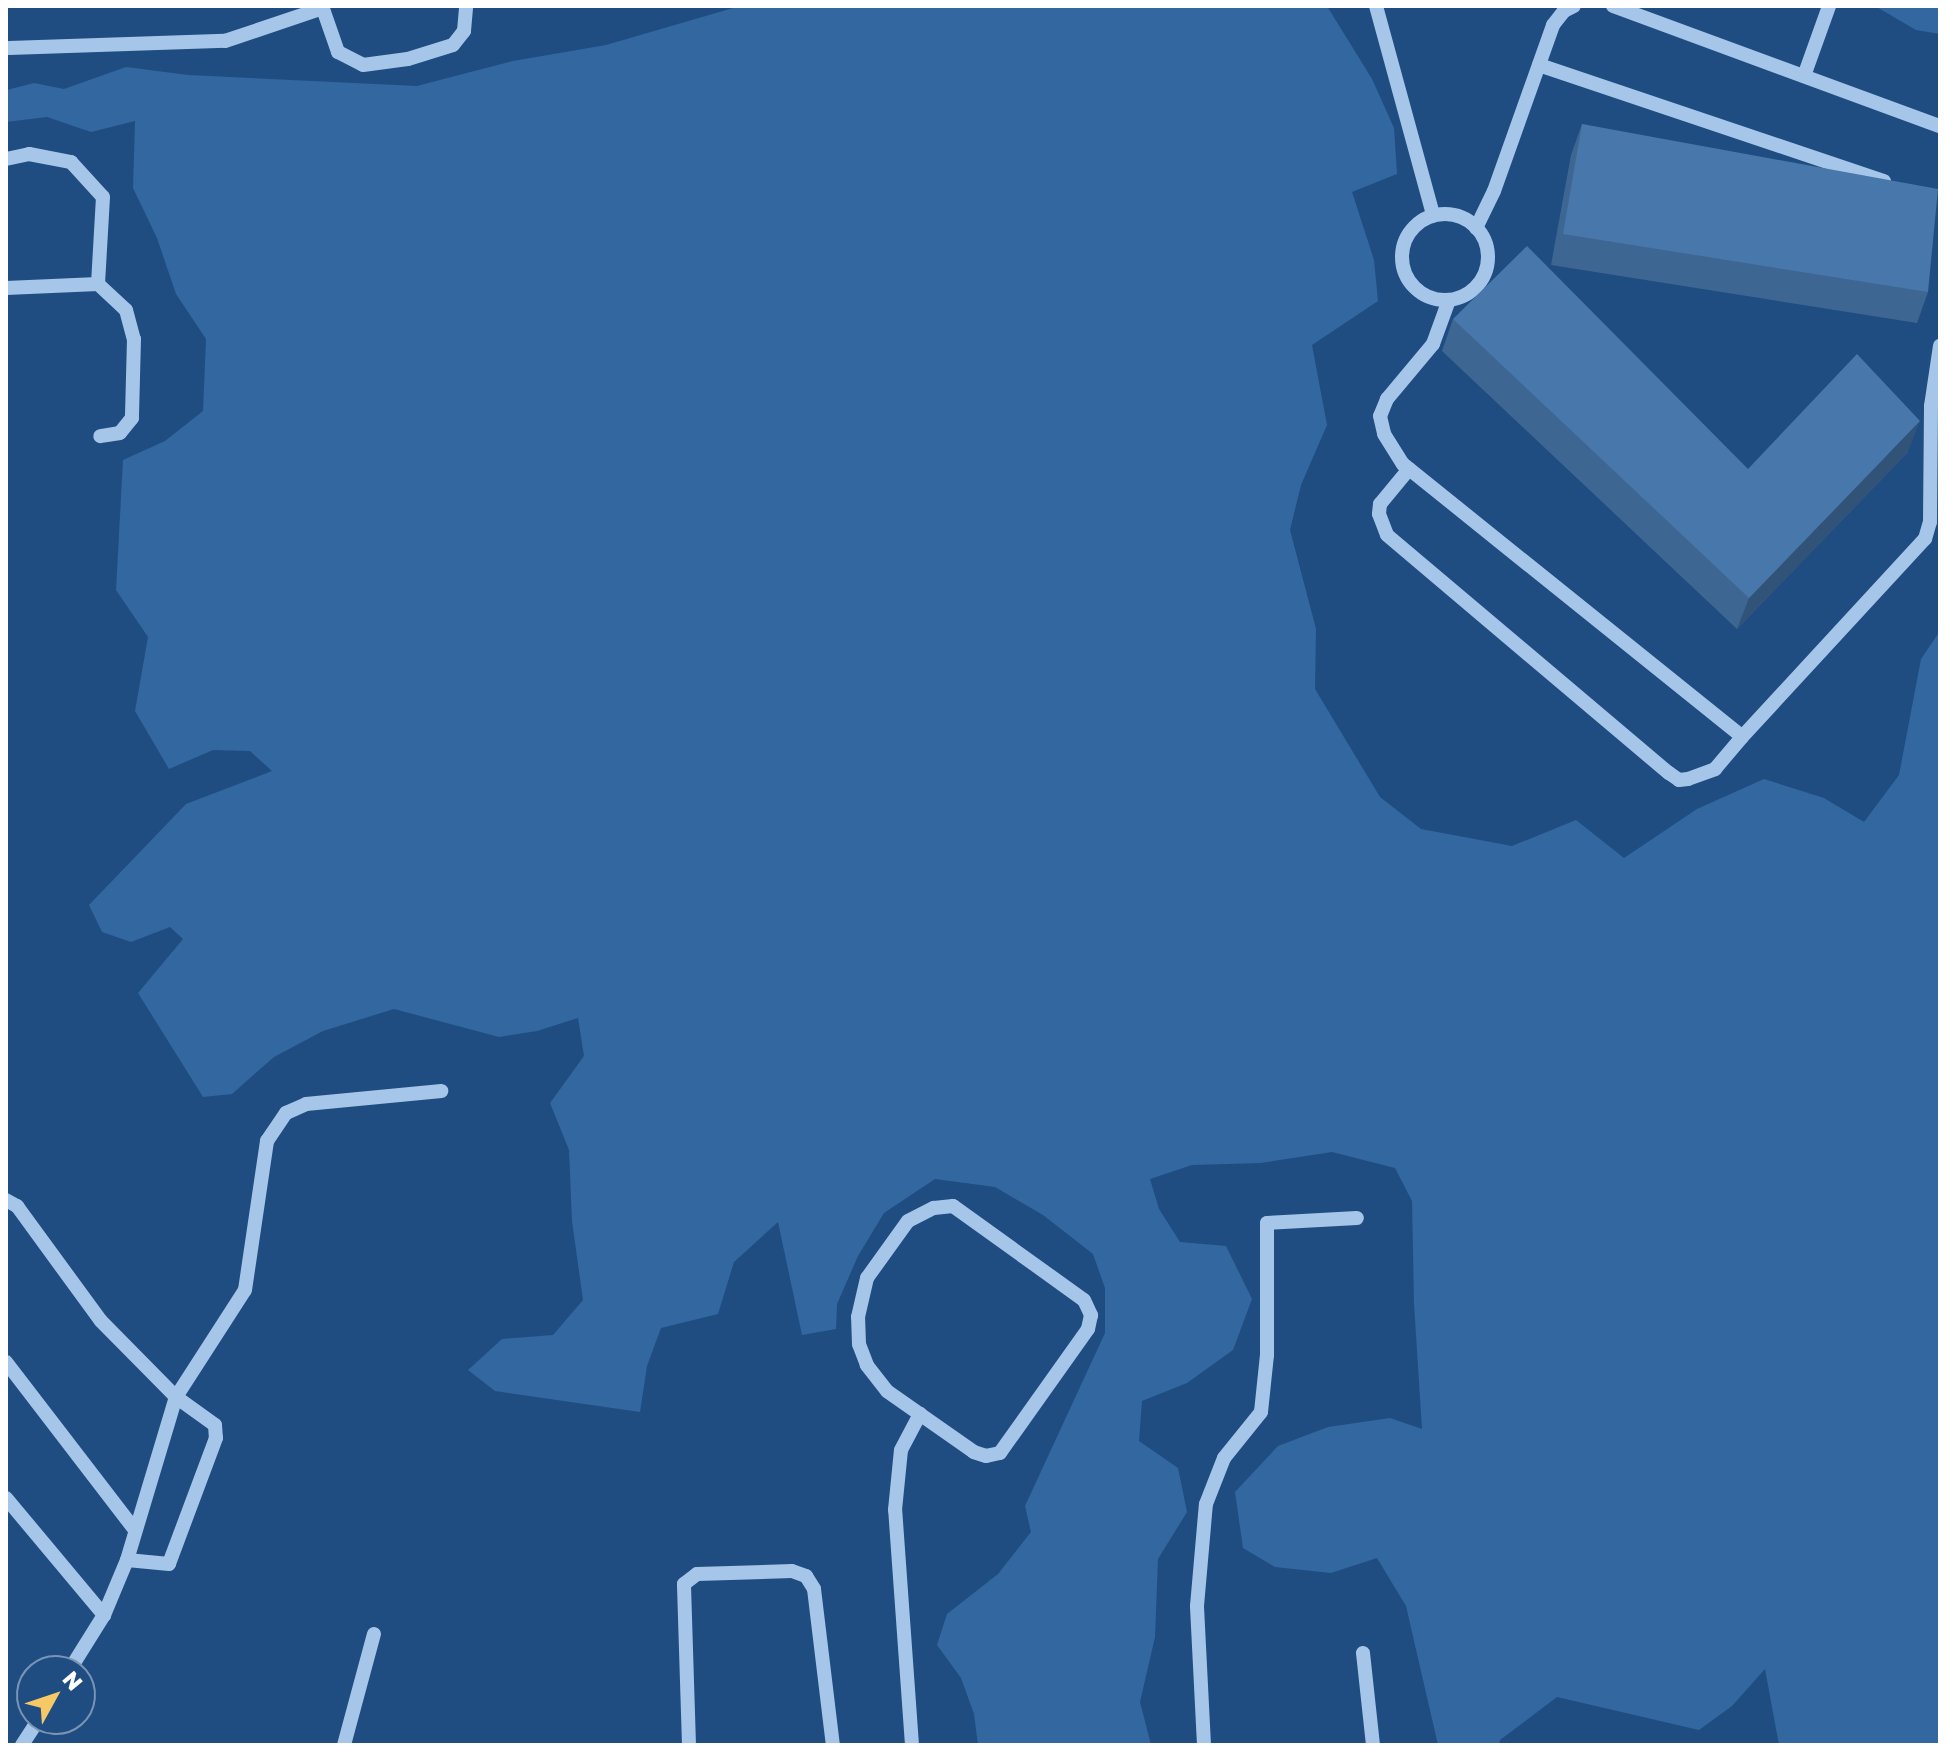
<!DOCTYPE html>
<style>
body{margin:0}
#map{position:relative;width:1946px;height:1751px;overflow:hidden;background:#1f4d82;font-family:"Golos Text",sans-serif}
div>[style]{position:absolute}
.green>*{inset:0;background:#3367a0}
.minor>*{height:14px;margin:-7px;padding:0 7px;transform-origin:7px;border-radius:7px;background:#a6c6e9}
.minor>.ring{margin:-7px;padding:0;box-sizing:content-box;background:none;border:14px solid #a6c6e9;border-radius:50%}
.wall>*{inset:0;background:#3e6693}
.shaded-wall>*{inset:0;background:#325378}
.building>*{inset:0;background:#4877ab}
span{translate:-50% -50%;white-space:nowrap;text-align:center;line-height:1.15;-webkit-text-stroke:6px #1f4d82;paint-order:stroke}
.frame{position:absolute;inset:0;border:8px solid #fff;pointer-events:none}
.north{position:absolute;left:16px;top:1655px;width:80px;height:80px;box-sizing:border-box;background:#1f4d82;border:2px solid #7994b4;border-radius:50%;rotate:50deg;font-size:22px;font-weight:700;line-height:32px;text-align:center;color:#fff}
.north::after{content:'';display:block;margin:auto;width:28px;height:36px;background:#f6c966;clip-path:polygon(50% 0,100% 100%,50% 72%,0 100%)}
</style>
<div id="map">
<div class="green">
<i style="clip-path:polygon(740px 6px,1327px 6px,1372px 79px,1394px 128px,1397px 174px,1352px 192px,1374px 260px,1378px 301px,1312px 345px,1327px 425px,1301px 485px,1290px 530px,1316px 629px,1315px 689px,1380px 797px,1421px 829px,1512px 846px,1576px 820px,1624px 858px,1697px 809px,1764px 779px,1824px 798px,1864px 822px,1899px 775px,1921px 659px,1940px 631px,1940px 1745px,1779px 1745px,1765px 1669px,1732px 1706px,1699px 1730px,1557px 1697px,1500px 1740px,1499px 1745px,1438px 1745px,1406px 1606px,1377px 1558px,1331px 1573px,1275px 1567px,1243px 1548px,1235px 1492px,1278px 1446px,1328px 1427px,1390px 1418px,1422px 1429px,1414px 1304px,1412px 1201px,1395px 1168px,1332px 1152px,1261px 1163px,1192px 1165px,1150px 1179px,1159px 1209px,1180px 1242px,1226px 1246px,1252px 1299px,1233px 1350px,1187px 1383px,1142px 1401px,1139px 1441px,1178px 1468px,1187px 1512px,1158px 1559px,1155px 1637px,1140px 1702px,1151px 1745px,978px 1745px,974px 1714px,961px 1678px,937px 1645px,947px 1614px,998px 1574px,1031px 1532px,1025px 1506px,1105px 1333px,1105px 1288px,1093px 1254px,1043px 1215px,995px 1187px,935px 1179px,884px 1213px,858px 1256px,837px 1304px,836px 1329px,802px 1335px,778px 1222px,734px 1262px,718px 1314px,661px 1328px,647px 1366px,640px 1412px,495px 1391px,468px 1370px,502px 1339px,553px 1335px,583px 1300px,572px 1221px,569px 1150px,550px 1103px,584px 1056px,578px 1018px,537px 1031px,499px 1037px,394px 1009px,323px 1031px,274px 1057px,232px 1094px,203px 1097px,138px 993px,183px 939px,170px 927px,131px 942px,102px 932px,89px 905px,186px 804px,272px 771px,250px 751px,213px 750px,169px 769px,135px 711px,148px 637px,116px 590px,123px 460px,165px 441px,203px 411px,206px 339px,176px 294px,157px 238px,133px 188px,135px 121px,91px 132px,47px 117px,6px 122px,7px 90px,34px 83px,64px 89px,126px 67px,188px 75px,417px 86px,513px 61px,606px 45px)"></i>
<i style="clip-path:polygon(1875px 6px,1940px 6px,1940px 34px,1916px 30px)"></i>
</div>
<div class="minor">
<i style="left:322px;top:6px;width:49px;rotate:70.8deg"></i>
<i style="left:338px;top:52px;width:28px;rotate:27deg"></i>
<i style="left:363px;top:65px;width:45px;rotate:-7.6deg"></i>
<i style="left:408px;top:59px;width:47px;rotate:-17.3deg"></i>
<i style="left:453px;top:45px;width:18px;rotate:-52deg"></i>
<i style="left:464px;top:31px;width:25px;rotate:-85deg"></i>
<i style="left:1376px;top:6px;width:217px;rotate:74.7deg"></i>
<i style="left:1613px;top:6px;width:348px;rotate:20.2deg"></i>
<i style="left:9px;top:48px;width:216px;rotate:-1.9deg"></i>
<i style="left:225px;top:41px;width:103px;rotate:-18.6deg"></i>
<i style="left:1539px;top:65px;width:364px;rotate:18.6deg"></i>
<i style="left:1804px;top:76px;width:74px;rotate:-70.3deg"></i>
<i style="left:6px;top:159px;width:24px;rotate:-12deg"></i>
<i style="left:29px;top:154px;width:43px;rotate:10.8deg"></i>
<i style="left:71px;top:162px;width:47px;rotate:47.6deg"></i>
<i style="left:103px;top:197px;width:87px;rotate:93.3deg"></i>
<i style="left:98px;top:284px;width:38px;rotate:43deg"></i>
<i style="left:126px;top:310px;width:30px;rotate:75deg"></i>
<i style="left:134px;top:339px;width:79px;rotate:91.5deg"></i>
<i style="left:132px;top:418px;width:19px;rotate:129deg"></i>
<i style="left:120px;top:433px;width:20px;rotate:171deg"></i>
<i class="ring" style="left:1402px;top:214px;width:72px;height:72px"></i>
<i style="left:1476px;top:228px;width:41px;rotate:-64.1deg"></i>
<i style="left:1494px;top:191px;width:176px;rotate:-70.4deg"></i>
<i style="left:1553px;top:25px;width:18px;rotate:-52deg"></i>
<i style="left:1564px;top:11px;width:11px;rotate:-27deg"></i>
<i style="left:6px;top:288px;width:92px;rotate:-2.5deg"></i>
<i style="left:1449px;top:300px;width:47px;rotate:110deg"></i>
<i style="left:1433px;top:344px;width:72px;rotate:129.9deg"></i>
<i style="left:1387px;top:399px;width:18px;rotate:112deg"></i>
<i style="left:1380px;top:416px;width:18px;rotate:77deg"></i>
<i style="left:1384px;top:434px;width:36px;rotate:58deg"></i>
<i style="left:1403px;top:464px;width:435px;rotate:38.8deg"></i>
<i style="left:1742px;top:737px;width:270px;rotate:-47.3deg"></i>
<i style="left:1925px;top:539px;width:18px;rotate:-74deg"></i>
<i style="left:1930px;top:522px;width:116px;rotate:-89.5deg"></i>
<i style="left:1931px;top:406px;width:61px;rotate:-81.5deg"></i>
<i style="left:1409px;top:469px;width:45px;rotate:129.6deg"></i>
<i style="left:1380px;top:504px;width:10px;rotate:96deg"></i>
<i style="left:1379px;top:514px;width:22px;rotate:69deg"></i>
<i style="left:1387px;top:535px;width:369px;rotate:40.2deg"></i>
<i style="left:1669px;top:773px;width:12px;rotate:35deg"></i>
<i style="left:1679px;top:780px;width:9px;rotate:-6deg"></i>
<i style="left:1688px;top:779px;width:29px;rotate:-20deg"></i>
<i style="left:1715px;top:769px;width:42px;rotate:-49.8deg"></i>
<i style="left:6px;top:1200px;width:13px;rotate:29deg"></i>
<i style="left:17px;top:1206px;width:142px;rotate:53.9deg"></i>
<i style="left:101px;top:1321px;width:107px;rotate:45.4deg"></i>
<i style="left:176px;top:1397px;width:48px;rotate:35.7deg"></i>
<i style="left:215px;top:1425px;width:13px;rotate:86deg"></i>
<i style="left:216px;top:1438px;width:134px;rotate:110.5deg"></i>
<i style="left:169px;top:1564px;width:42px;rotate:-174.6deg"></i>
<i style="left:953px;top:1206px;width:161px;rotate:35.7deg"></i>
<i style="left:1084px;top:1300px;width:17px;rotate:65deg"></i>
<i style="left:1091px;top:1315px;width:14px;rotate:102deg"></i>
<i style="left:1088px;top:1329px;width:152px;rotate:125.4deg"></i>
<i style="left:1000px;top:1453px;width:14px;rotate:168deg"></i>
<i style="left:986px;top:1456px;width:13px;rotate:-162deg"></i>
<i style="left:974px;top:1452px;width:106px;rotate:-145deg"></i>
<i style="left:887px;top:1391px;width:33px;rotate:-128deg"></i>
<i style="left:867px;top:1365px;width:22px;rotate:-111deg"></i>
<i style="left:859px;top:1344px;width:27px;rotate:-92deg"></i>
<i style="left:858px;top:1317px;width:40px;rotate:-77deg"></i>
<i style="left:867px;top:1278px;width:70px;rotate:-54.3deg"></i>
<i style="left:908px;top:1221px;width:29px;rotate:-27deg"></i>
<i style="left:934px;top:1208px;width:19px;rotate:-6deg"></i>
<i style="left:6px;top:1362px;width:210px;rotate:52.5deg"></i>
<i style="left:6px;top:1498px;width:153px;rotate:50.1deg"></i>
<i style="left:1363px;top:1653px;width:93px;rotate:83.8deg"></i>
<i style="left:69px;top:1671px;width:66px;rotate:-58deg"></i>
<i style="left:104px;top:1615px;width:60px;rotate:-67.3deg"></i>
<i style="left:127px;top:1560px;width:170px;rotate:-73.3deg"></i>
<i style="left:176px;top:1397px;width:127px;rotate:-57.2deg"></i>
<i style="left:245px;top:1290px;width:151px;rotate:-81.6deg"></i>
<i style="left:267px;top:1141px;width:34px;rotate:-56deg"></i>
<i style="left:286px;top:1113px;width:22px;rotate:-24deg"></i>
<i style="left:306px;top:1104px;width:136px;rotate:-5.5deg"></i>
<i style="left:22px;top:1745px;width:31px;rotate:-57deg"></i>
<i style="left:344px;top:1745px;width:115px;rotate:-74.9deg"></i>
<i style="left:689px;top:1745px;width:161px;rotate:-91.8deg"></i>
<i style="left:684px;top:1584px;width:16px;rotate:-38deg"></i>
<i style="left:697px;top:1574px;width:95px;rotate:-1.8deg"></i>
<i style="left:792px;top:1571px;width:15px;rotate:20deg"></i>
<i style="left:806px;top:1576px;width:15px;rotate:58deg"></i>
<i style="left:814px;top:1589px;width:157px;rotate:83.1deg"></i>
<i style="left:912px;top:1745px;width:236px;rotate:-94.1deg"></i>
<i style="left:895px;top:1510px;width:60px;rotate:-84.3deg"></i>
<i style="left:901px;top:1450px;width:41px;rotate:-62.2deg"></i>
<i style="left:1204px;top:1745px;width:139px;rotate:-92.9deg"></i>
<i style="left:1197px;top:1606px;width:102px;rotate:-85deg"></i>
<i style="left:1206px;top:1504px;width:49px;rotate:-68.6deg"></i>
<i style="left:1224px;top:1458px;width:59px;rotate:-51.2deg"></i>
<i style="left:1261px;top:1412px;width:57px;rotate:-84deg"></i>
<i style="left:1267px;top:1355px;width:132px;rotate:-90deg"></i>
<i style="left:1267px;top:1223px;width:90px;rotate:-3.2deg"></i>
</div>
<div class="wall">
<i style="clip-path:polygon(1582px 124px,1928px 292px,1917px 323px,1551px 265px,1571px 155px)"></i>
<i style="clip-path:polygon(1453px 319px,1748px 469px,1908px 452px,1737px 629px,1442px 351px)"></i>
</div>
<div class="shaded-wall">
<i style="clip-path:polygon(1920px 421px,1908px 452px,1737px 629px,1749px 598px)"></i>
</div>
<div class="building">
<i style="clip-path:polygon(1582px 124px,1938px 189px,1928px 292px,1563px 234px)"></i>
<i style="clip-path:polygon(1527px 246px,1748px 469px,1857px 354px,1920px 421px,1749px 598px,1453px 319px)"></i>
</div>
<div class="frame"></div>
<div class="north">N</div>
</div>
